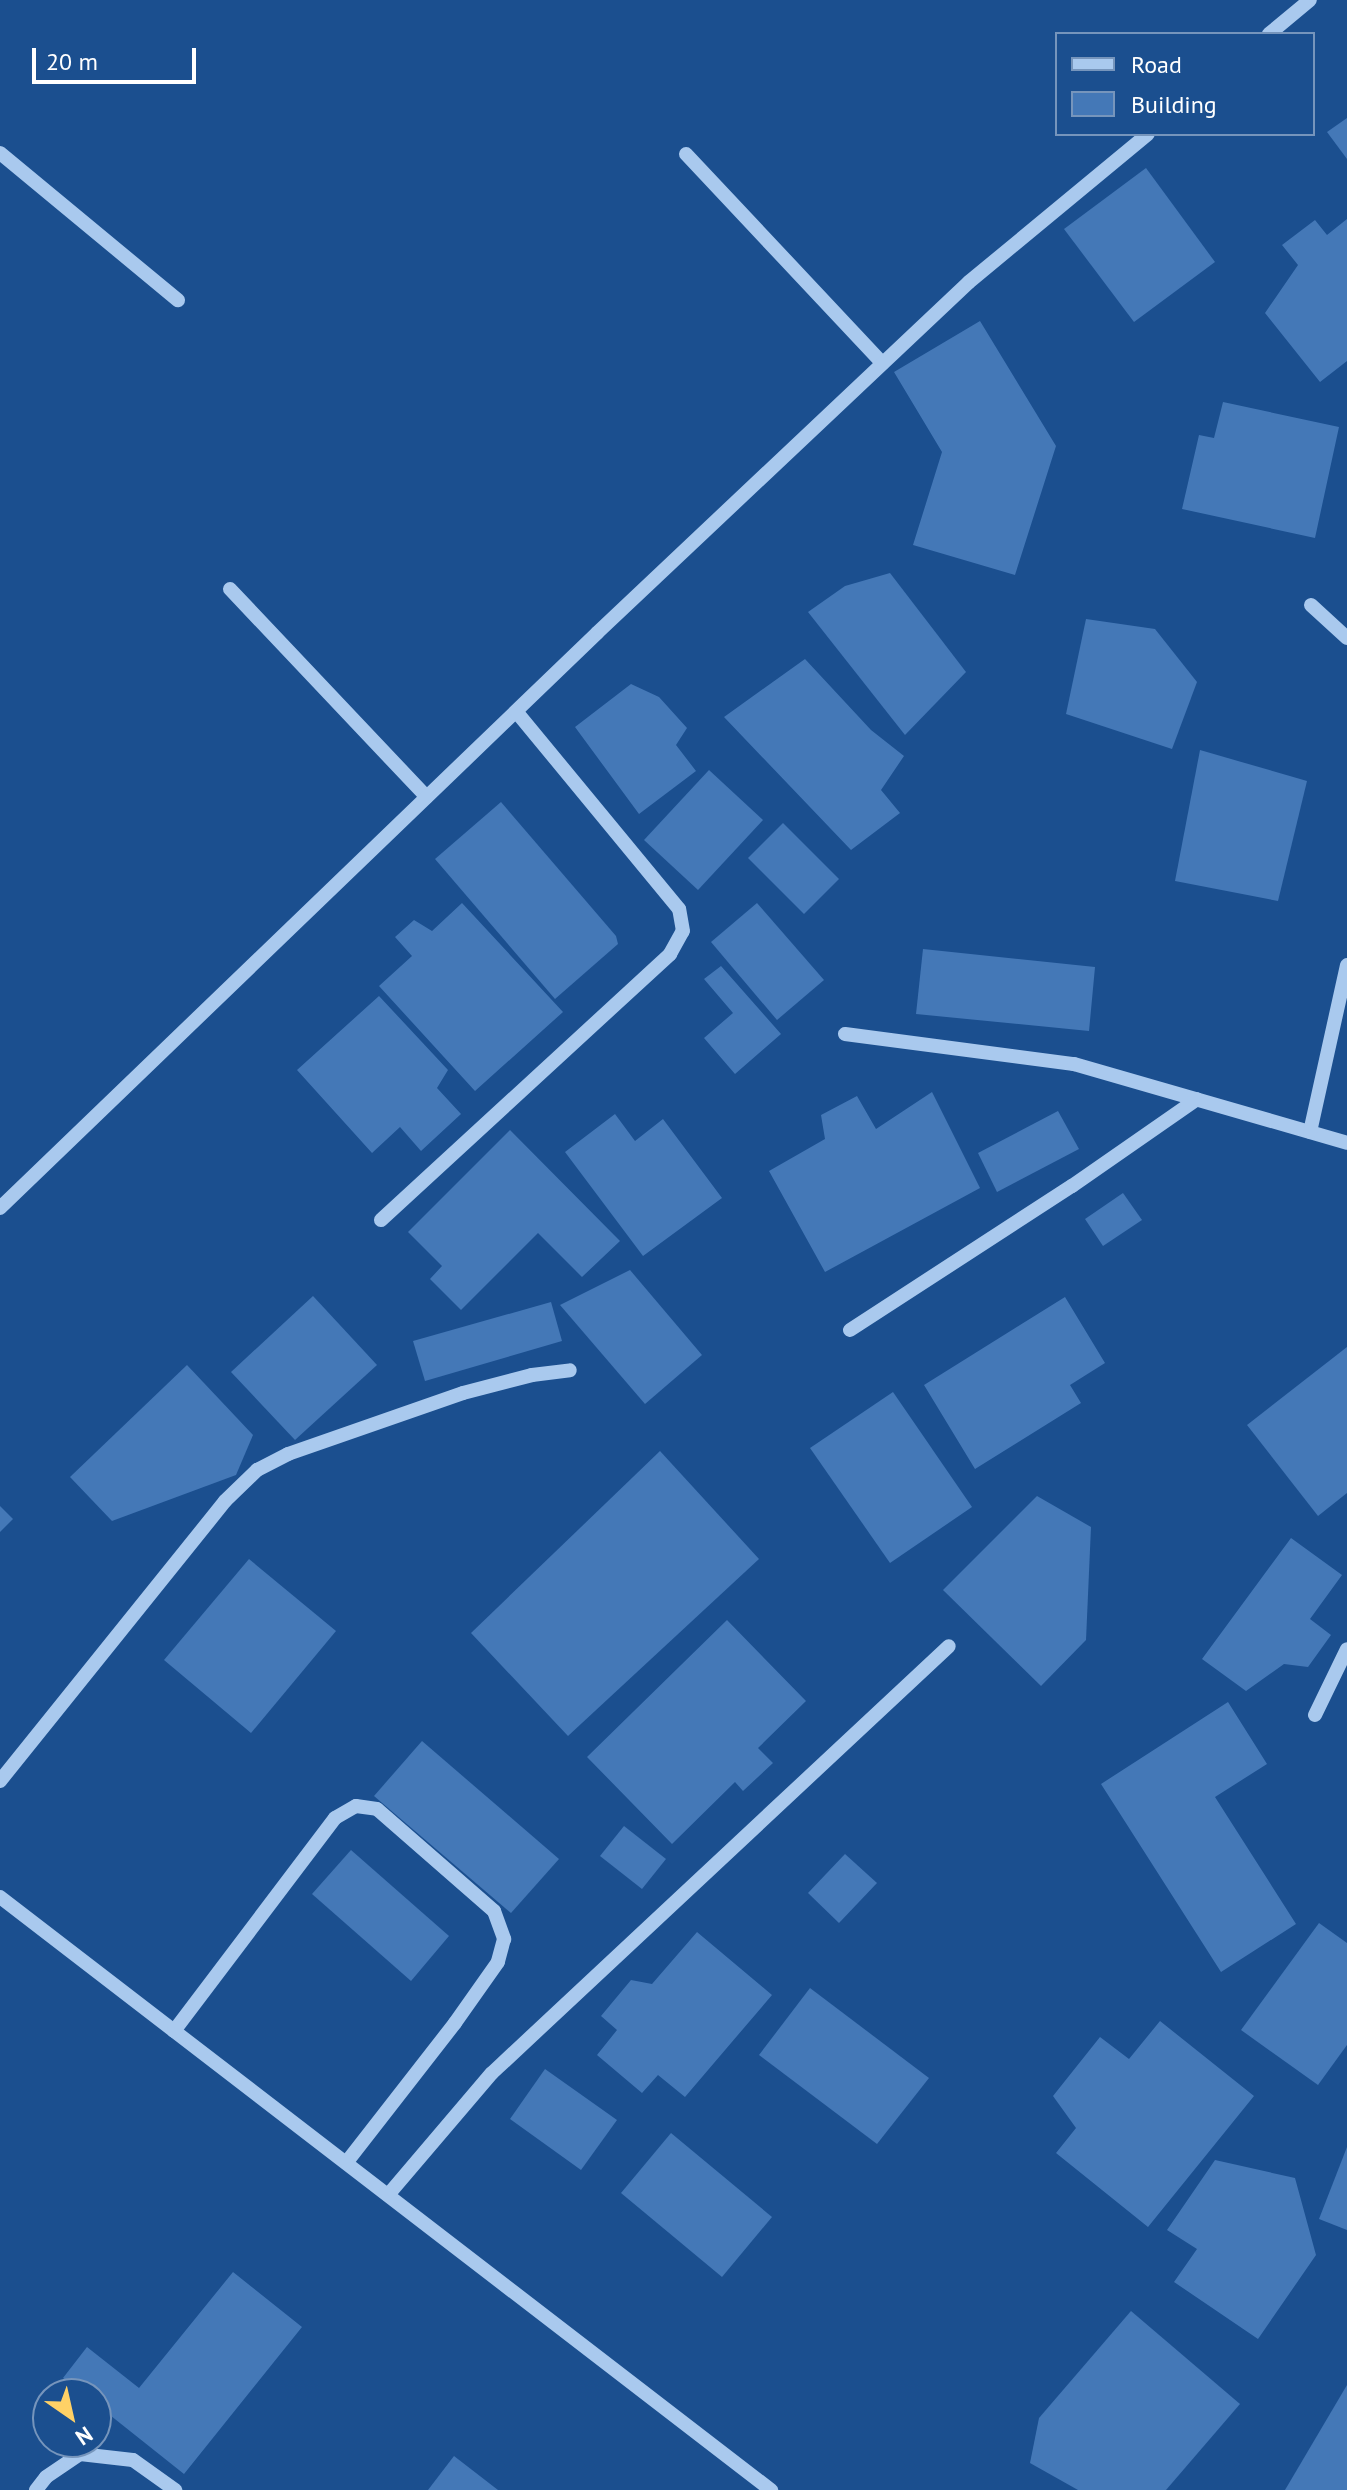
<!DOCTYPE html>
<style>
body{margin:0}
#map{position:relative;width:1347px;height:2490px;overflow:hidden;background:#1b4f8f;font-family:"PT Sans",sans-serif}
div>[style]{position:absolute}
.building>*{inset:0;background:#4478b7}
.minor>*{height:14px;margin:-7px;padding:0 7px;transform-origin:7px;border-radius:7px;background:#a9c9ee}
span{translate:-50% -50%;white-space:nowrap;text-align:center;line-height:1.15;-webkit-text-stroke:6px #1b4f8f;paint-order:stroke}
.legend{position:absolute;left:1055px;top:32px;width:260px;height:104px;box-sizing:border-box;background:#1b4f8f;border:2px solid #7695bc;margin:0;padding:10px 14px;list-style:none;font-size:24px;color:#fff}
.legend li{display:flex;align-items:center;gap:16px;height:40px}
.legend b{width:40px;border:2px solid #7695bc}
.north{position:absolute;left:32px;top:2378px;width:80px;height:80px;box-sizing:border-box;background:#1b4f8f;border:2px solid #7695bc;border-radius:50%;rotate:146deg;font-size:22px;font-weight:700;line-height:32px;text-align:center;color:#fff}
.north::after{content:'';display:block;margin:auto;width:28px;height:36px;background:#ffd166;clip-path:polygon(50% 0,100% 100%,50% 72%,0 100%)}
.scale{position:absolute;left:32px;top:48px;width:164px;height:36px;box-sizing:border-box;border:4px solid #fff;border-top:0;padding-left:10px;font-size:24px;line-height:28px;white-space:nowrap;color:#fff;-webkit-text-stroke:6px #1b4f8f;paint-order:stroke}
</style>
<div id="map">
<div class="building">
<i style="clip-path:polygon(1347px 118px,1347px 159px,1327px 132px)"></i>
<i style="clip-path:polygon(1146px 168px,1215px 262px,1134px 322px,1064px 229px)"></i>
<i style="clip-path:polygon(1347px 219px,1347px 361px,1320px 382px,1265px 313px,1298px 265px,1282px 245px,1315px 220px,1327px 235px)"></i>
<i style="clip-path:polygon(980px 321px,1056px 446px,1015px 575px,913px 545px,942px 452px,894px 372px)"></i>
<i style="clip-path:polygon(1223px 402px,1339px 427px,1315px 538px,1182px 509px,1199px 435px,1214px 438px)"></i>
<i style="clip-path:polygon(890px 573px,966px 672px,905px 735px,808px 612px,845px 586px)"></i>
<i style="clip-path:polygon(1086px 619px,1155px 629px,1197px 682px,1172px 749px,1066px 714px)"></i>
<i style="clip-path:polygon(805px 659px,871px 730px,904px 756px,881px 790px,900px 813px,851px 850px,724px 717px)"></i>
<i style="clip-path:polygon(631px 684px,659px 697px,687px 728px,676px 745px,696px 771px,639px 814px,575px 727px)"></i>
<i style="clip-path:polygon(1200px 750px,1307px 781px,1278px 901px,1175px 881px)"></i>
<i style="clip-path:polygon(709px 770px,763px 820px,698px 890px,644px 840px)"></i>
<i style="clip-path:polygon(501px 802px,616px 936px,618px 944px,555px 999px,435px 859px)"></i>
<i style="clip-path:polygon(783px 823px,839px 879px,804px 914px,748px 858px)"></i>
<i style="clip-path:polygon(462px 903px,563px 1012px,475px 1091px,379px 986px,412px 956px,395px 937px,414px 920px,432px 931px)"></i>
<i style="clip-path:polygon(757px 903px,824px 980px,777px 1020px,711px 942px)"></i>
<i style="clip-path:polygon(923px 949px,1095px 967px,1089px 1031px,916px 1014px)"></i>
<i style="clip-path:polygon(721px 966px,781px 1034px,735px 1074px,704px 1038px,733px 1013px,704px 979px)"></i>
<i style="clip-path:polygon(379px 996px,448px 1070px,437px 1088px,461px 1114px,421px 1151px,400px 1127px,372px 1153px,297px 1070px)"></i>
<i style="clip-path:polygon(932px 1092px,980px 1188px,825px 1272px,769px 1171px,825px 1139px,821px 1115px,857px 1096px,876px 1129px)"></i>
<i style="clip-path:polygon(1058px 1111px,1079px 1149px,997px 1192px,978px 1153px)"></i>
<i style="clip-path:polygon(615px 1114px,635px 1141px,663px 1119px,722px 1198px,643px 1256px,565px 1152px)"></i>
<i style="clip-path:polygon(510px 1130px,620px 1241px,582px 1277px,538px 1233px,461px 1310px,430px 1279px,442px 1266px,408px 1232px)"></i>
<i style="clip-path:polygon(1123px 1193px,1142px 1220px,1103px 1246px,1085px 1219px)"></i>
<i style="clip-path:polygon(630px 1270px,702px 1355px,645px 1404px,560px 1305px)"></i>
<i style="clip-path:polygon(313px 1296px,377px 1365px,295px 1440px,231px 1372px)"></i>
<i style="clip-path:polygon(1065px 1297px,1105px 1363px,1070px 1385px,1081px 1403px,975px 1469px,924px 1385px)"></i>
<i style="clip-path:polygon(551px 1302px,562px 1341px,425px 1381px,413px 1341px)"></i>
<i style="clip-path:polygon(1347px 1347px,1347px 1493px,1318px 1516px,1247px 1425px)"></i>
<i style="clip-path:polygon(187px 1365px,253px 1435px,236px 1475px,112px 1521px,70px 1477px)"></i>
<i style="clip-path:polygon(893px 1392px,972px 1507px,890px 1563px,810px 1448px)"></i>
<i style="clip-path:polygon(660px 1451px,759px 1559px,568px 1736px,471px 1633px)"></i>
<i style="clip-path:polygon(1037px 1496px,1091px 1527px,1086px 1640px,1041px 1686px,943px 1590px)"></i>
<i style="clip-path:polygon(0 1506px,13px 1519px,0 1532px)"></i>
<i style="clip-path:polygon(1291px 1538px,1342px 1575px,1310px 1619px,1331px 1635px,1308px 1667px,1284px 1664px,1246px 1691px,1202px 1659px)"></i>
<i style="clip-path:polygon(249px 1559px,336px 1631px,251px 1733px,164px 1660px)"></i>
<i style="clip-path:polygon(727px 1620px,806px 1701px,758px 1748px,773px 1763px,743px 1791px,735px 1782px,672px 1844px,587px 1757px)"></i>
<i style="clip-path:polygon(1228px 1702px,1267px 1764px,1215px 1797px,1296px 1924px,1221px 1972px,1101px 1784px)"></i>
<i style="clip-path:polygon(422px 1741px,559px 1859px,511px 1913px,374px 1796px)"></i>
<i style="clip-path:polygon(624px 1826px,666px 1859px,642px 1889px,600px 1856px)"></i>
<i style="clip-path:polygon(351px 1850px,449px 1936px,411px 1981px,312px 1894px)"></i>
<i style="clip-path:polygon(845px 1854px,877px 1883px,839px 1923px,808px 1893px)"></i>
<i style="clip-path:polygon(1319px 1923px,1347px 1943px,1347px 2045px,1318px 2085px,1241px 2030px)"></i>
<i style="clip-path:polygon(697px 1932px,772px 1995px,685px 2097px,658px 2075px,642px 2093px,597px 2055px,617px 2030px,601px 2016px,631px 1980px,652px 1984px)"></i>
<i style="clip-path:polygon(810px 1988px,929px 2078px,877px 2144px,759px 2055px)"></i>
<i style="clip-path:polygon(1160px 2021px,1254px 2096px,1148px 2227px,1056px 2153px,1076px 2128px,1053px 2096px,1100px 2037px,1129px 2059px)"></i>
<i style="clip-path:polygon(545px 2069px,617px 2120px,581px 2170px,510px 2119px)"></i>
<i style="clip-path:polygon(671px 2133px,772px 2217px,722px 2277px,621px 2193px)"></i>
<i style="clip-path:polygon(1347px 2147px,1347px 2230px,1319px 2219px)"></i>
<i style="clip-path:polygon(1215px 2160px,1295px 2178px,1316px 2255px,1258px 2339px,1174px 2282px,1197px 2249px,1167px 2230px)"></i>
<i style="clip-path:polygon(233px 2272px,302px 2327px,184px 2474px,96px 2404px,96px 2394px,83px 2394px,63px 2378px,87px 2347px,139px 2388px)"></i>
<i style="clip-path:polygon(1131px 2311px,1240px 2404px,1166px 2490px,1078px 2490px,1030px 2463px,1039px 2418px)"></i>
<i style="clip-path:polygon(1347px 2385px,1347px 2490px,1285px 2490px)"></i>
<i style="clip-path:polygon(454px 2456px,498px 2490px,428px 2490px)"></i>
</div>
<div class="minor">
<i style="left:1269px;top:34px;width:53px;rotate:-39.7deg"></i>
<i style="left:0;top:153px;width:231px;rotate:39.6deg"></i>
<i style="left:686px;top:154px;width:287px;rotate:46.8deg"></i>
<i style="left:230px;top:589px;width:286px;rotate:46.6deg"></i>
<i style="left:1311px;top:605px;width:49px;rotate:42.5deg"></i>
<i style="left:845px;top:1034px;width:231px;rotate:7.5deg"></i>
<i style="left:1074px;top:1064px;width:284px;rotate:16.1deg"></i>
<i style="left:1310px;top:1132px;width:171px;rotate:-77.5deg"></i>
<i style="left:0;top:1208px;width:829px;rotate:-43.92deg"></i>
<i style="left:597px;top:633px;width:511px;rotate:-43.34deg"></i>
<i style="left:969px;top:282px;width:232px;rotate:-39.6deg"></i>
<i style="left:381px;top:1220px;width:393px;rotate:-42.6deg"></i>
<i style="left:670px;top:954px;width:26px;rotate:-61deg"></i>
<i style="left:683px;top:931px;width:22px;rotate:-100deg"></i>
<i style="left:679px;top:909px;width:256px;rotate:-129.5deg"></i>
<i style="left:850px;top:1330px;width:265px;rotate:-33deg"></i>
<i style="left:1072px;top:1186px;width:152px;rotate:-34.8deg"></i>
<i style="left:1315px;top:1715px;width:73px;rotate:-64.1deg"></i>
<i style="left:0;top:1781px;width:359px;rotate:-51.2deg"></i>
<i style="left:225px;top:1501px;width:45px;rotate:-44.1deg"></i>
<i style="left:257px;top:1470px;width:35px;rotate:-27deg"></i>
<i style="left:288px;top:1454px;width:185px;rotate:-19.2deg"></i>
<i style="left:463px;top:1393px;width:71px;rotate:-14.6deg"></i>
<i style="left:532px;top:1375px;width:38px;rotate:-7deg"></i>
<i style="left:0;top:1897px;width:973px;rotate:37.57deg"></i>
<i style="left:174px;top:2031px;width:267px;rotate:-52.9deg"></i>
<i style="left:335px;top:1818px;width:24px;rotate:-30deg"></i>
<i style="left:356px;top:1806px;width:21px;rotate:8deg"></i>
<i style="left:377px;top:1809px;width:155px;rotate:41.1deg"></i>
<i style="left:494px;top:1911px;width:30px;rotate:70deg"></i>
<i style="left:504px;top:1939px;width:24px;rotate:105deg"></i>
<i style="left:498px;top:1962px;width:75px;rotate:125.2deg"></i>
<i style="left:455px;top:2023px;width:177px;rotate:127.9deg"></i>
<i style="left:388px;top:2195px;width:160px;rotate:-49.6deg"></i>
<i style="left:492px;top:2073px;width:625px;rotate:-43.06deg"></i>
<i style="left:36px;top:2490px;width:16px;rotate:-52deg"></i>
<i style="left:46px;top:2477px;width:41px;rotate:-34.1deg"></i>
<i style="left:80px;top:2454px;width:53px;rotate:6.5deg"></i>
<i style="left:133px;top:2460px;width:52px;rotate:35.5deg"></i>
</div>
<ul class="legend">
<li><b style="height:10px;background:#a9c9ee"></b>Road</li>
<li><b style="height:22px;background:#4478b7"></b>Building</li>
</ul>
<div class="north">N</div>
<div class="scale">20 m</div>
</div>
